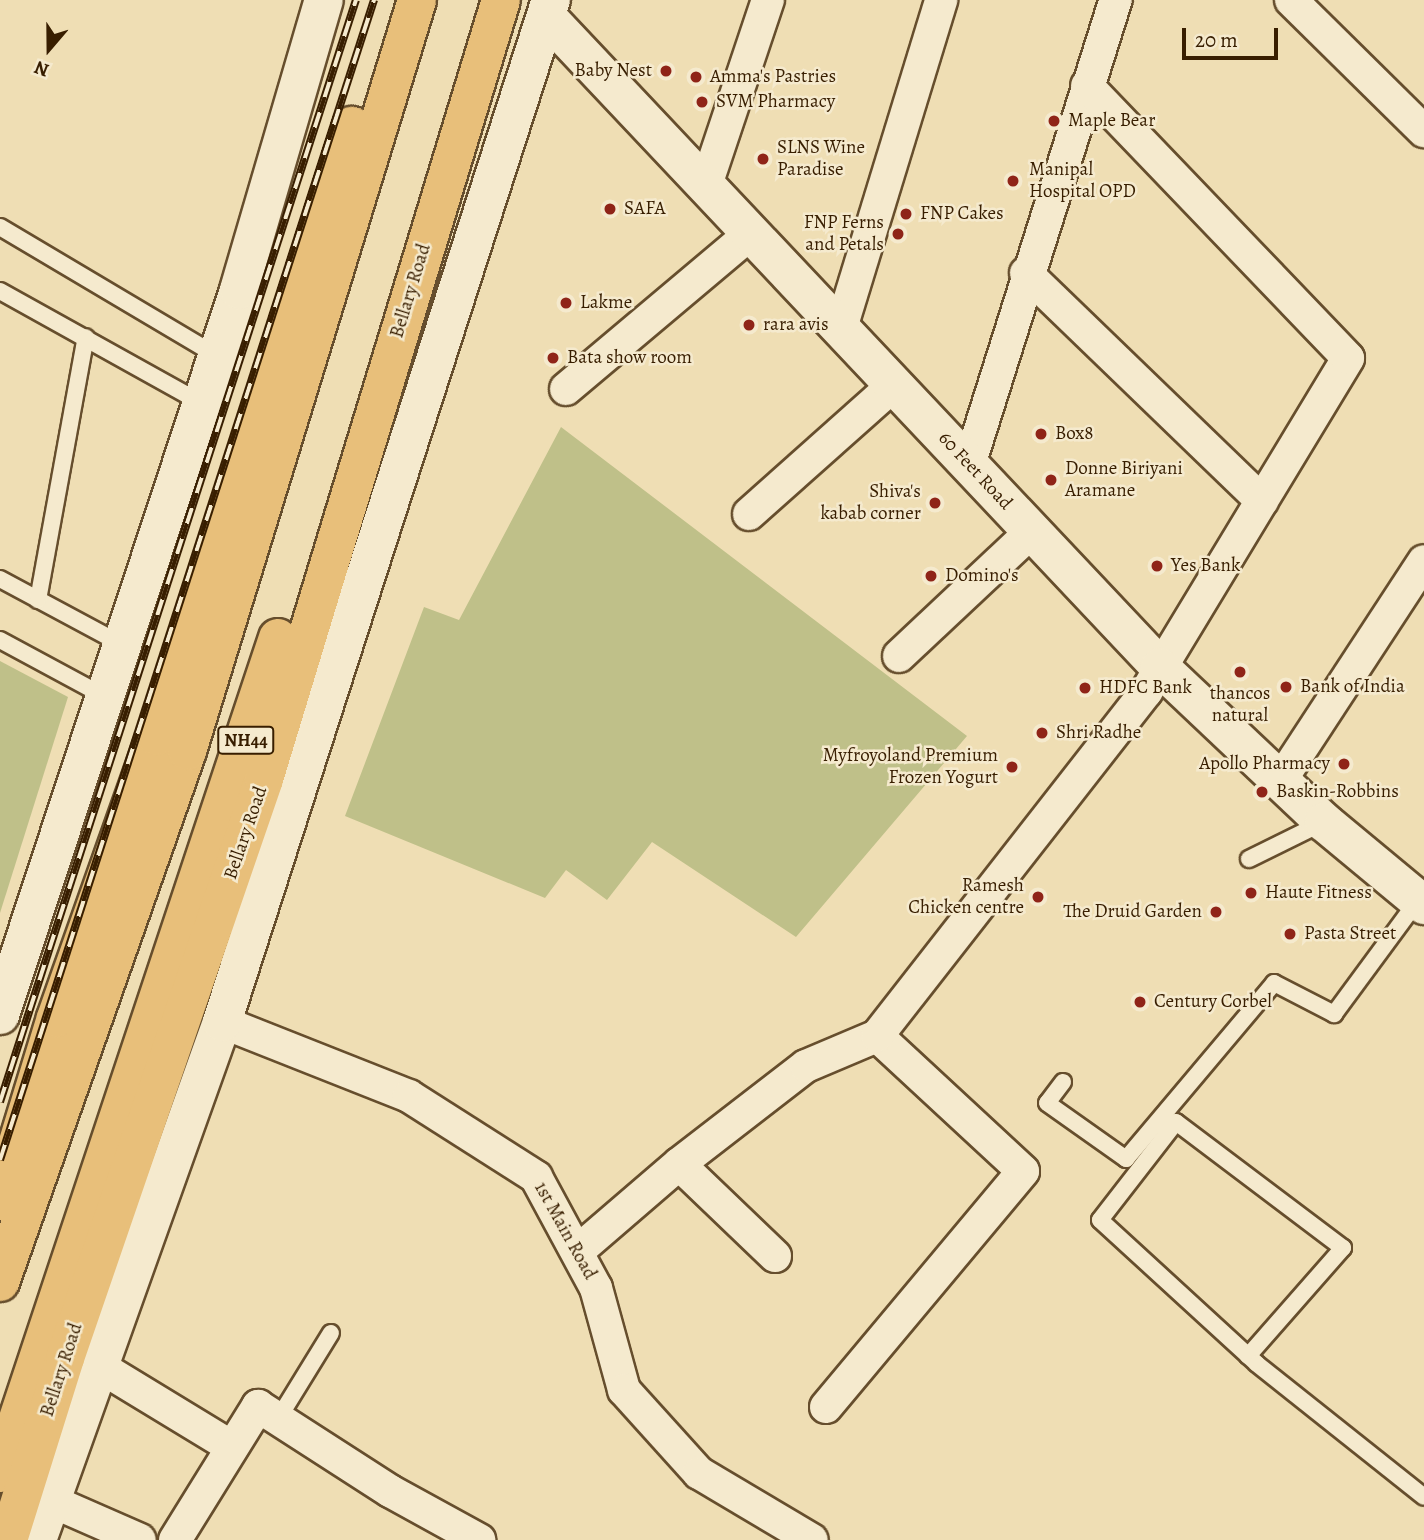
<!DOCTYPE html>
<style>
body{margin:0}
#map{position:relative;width:1424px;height:1540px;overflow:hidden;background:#efdeb4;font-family:Alegreya,serif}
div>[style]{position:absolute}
.green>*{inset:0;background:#bfc089}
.roads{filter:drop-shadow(2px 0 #664e2d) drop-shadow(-2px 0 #664e2d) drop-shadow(0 2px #664e2d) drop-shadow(0 -2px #664e2d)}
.lane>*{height:16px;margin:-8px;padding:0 8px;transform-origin:8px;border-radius:8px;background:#f5eace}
.street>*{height:32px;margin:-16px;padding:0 16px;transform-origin:16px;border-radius:16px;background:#f5eace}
.secondary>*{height:38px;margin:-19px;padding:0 19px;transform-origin:19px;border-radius:19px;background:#f5eace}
.highway>*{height:38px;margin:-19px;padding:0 19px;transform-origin:19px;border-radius:19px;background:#e8bf7a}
.rail>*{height:8px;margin-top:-4px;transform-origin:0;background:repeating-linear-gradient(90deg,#f5eace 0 16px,#381e00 0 32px);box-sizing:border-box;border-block:2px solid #381e00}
.dots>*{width:19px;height:19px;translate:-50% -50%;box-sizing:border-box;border:4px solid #f5eace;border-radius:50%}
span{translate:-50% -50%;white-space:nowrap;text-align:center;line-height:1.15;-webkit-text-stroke:5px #f5eace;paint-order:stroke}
.shield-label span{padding:2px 5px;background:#f5eace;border:2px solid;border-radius:5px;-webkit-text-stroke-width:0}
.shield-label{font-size:18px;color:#381e00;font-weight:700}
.poi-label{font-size:19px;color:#381e00}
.right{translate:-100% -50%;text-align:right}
.left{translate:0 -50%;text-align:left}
.street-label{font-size:19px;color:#381e00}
.north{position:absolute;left:14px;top:14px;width:70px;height:70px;-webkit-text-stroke:5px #f5eace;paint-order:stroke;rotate:200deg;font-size:19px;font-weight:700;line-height:28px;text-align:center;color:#381e00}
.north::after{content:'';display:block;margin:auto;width:24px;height:32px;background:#381e00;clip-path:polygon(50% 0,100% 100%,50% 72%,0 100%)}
.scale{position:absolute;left:1182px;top:28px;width:96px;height:32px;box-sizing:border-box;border:4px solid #381e00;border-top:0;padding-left:9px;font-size:21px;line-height:24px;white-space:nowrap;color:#381e00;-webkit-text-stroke:5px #f5eace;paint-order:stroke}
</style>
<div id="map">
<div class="green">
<i style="clip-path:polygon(561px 427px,967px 736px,796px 937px,652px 842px,607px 900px,566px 870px,545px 898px,345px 816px,424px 607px,459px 620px)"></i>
<i style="clip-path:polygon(0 661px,68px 697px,0 913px)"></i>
</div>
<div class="roads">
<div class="lane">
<i style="left:0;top:227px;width:252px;rotate:30.7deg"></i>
<i style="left:0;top:291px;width:230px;rotate:29.1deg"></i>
<i style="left:0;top:579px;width:137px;rotate:28.2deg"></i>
<i style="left:38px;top:600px;width:267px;rotate:-79.7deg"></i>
<i style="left:0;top:640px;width:118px;rotate:28.3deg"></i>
<i style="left:1249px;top:859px;width:84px;rotate:-26.3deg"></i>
<i style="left:1063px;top:1082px;width:26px;rotate:127deg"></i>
<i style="left:1047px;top:1103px;width:97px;rotate:35.3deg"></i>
<i style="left:1126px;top:1159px;width:230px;rotate:-49.9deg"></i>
<i style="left:1274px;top:983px;width:68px;rotate:27.3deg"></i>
<i style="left:1334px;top:1014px;width:142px;rotate:-53.6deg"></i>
<i style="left:1248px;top:1356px;width:144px;rotate:-48.7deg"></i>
<i style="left:1343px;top:1248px;width:209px;rotate:-143deg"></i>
<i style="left:1176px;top:1122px;width:124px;rotate:127.8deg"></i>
<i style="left:1100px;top:1220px;width:213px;rotate:42.5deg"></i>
<i style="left:1257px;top:1364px;width:213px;rotate:38.5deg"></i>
<i style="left:278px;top:1419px;width:101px;rotate:-58.4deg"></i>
</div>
<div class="street">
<i style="left:1291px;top:0;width:187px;rotate:44.6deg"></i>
<i style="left:706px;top:185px;width:195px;rotate:-71.5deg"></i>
<i style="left:1026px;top:273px;width:328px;rotate:44deg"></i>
<i style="left:841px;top:328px;width:343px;rotate:-73deg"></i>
<i style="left:566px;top:389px;width:242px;rotate:-40.1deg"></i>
<i style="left:969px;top:465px;width:488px;rotate:-72.5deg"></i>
<i style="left:749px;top:514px;width:194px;rotate:-41.7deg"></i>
<i style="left:899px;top:656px;width:183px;rotate:-43.2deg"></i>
<i style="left:1282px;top:778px;width:259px;rotate:-56.8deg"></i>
<i style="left:222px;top:1022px;width:201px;rotate:21.6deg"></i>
<i style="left:409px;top:1096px;width:151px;rotate:32.5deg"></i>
<i style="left:536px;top:1177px;width:126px;rotate:61.6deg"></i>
<i style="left:596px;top:1288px;width:106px;rotate:74.6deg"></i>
<i style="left:624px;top:1390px;width:112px;rotate:47.9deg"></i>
<i style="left:699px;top:1473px;width:131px;rotate:30.7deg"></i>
<i style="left:679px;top:1164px;width:133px;rotate:43.8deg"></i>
<i style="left:579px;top:1250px;width:132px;rotate:-40.7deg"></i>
<i style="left:679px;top:1164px;width:160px;rotate:-37.7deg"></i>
<i style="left:806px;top:1066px;width:77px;rotate:-22.9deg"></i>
<i style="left:97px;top:1365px;width:158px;rotate:31.3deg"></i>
<i style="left:826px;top:1407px;width:307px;rotate:-50.1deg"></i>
<i style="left:1023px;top:1171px;width:199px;rotate:-137.2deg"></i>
<i style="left:877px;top:1036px;width:437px;rotate:-52deg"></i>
<i style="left:1146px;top:692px;width:390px;rotate:-58.8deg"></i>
<i style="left:1348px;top:358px;width:377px;rotate:-133.8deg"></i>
<i style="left:49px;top:1500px;width:99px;rotate:23.7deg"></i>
<i style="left:175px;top:1540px;width:158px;rotate:-58.2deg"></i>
<i style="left:258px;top:1406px;width:157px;rotate:32.8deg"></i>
<i style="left:390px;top:1491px;width:102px;rotate:28.8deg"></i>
</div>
<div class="secondary">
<i style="left:546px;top:16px;width:895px;rotate:46.68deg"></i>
<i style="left:1160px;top:667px;width:226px;rotate:43.4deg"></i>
<i style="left:1324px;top:822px;width:130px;rotate:39.7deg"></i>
<i style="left:0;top:1015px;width:763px;rotate:-71.75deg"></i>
<i style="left:239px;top:290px;width:302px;rotate:-73.7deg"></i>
<i style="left:37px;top:1540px;width:550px;rotate:-70.35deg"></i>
<i style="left:222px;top:1022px;width:1074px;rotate:-72.16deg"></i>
</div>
<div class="highway">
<i style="left:0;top:1201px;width:191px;rotate:-73deg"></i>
<i style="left:56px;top:1018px;width:299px;rotate:-70.5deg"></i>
<i style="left:156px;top:736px;width:641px;rotate:-72.19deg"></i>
<i style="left:0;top:1282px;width:563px;rotate:-70.6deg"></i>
<i style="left:187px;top:751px;width:785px;rotate:-72.97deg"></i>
<i style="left:0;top:1473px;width:880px;rotate:-71.59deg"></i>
<i style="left:8px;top:1540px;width:191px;rotate:-72.6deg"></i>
<i style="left:65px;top:1358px;width:612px;rotate:-71.03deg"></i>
<i style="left:264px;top:779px;width:814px;rotate:-73.08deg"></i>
</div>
</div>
<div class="rail">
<i style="left:0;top:1102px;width:1158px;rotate:-72.1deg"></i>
<i style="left:0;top:1160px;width:1219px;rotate:-72.13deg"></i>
</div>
<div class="dots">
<i style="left:666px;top:71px;background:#8f2418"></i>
<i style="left:696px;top:77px;background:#8f2418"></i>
<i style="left:702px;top:102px;background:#8f2418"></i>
<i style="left:1054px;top:121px;background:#8f2418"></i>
<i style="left:763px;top:159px;background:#8f2418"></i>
<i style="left:1013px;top:181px;background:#8f2418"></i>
<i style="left:610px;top:209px;background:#8f2418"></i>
<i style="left:906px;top:214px;background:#8f2418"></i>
<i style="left:898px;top:234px;background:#8f2418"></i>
<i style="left:566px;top:303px;background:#8f2418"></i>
<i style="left:749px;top:325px;background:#8f2418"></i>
<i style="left:553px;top:358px;background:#8f2418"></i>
<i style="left:1041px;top:434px;background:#8f2418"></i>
<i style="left:1051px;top:480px;background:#8f2418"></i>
<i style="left:935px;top:503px;background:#8f2418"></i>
<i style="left:1157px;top:566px;background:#8f2418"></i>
<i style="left:931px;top:576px;background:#8f2418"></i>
<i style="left:1240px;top:672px;background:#8f2418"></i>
<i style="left:1286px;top:687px;background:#8f2418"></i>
<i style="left:1085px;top:688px;background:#8f2418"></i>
<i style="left:1042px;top:733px;background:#8f2418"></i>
<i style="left:1344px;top:764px;background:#8f2418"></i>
<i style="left:1012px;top:767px;background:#8f2418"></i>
<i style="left:1262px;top:792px;background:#8f2418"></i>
<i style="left:1251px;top:893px;background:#8f2418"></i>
<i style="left:1038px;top:897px;background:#8f2418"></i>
<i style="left:1216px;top:912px;background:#8f2418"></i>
<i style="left:1290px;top:934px;background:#8f2418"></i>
<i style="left:1140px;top:1002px;background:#8f2418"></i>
</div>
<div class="shield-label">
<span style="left:246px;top:740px">NH44</span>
</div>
<div class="poi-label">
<span class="right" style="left:652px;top:71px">Baby Nest</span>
<span class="left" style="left:710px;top:77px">Amma's Pastries</span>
<span class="left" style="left:716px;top:102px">SVM Pharmacy</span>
<span class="left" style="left:1068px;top:121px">Maple Bear</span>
<span class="left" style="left:777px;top:159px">SLNS Wine<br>Paradise</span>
<span class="left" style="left:1029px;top:181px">Manipal<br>Hospital OPD</span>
<span class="left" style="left:624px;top:209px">SAFA</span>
<span class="left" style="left:920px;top:214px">FNP Cakes</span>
<span class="right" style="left:884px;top:234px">FNP Ferns<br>and Petals</span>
<span class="left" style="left:580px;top:303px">Lakme</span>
<span class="left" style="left:763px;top:325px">rara avis</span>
<span class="left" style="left:567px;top:358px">Bata show room</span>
<span class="left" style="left:1055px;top:434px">Box8</span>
<span class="left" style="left:1065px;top:480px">Donne Biriyani<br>Aramane</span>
<span class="right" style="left:921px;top:503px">Shiva's<br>kabab corner</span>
<span class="left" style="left:1171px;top:566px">Yes Bank</span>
<span class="left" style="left:945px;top:576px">Domino's</span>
<span class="left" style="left:1300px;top:687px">Bank of India</span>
<span class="left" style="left:1099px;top:688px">HDFC Bank</span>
<span style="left:1240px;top:705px">thancos<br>natural</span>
<span class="left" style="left:1056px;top:733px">Shri Radhe</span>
<span class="right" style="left:998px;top:767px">Myfroyoland Premium<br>Frozen Yogurt</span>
<span class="right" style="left:1330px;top:764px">Apollo Pharmacy</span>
<span class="left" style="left:1276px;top:792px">Baskin-Robbins</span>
<span class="right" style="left:1024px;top:897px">Ramesh<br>Chicken centre</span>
<span class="left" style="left:1265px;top:893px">Haute Fitness</span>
<span class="right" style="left:1202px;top:912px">The Druid Garden</span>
<span class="left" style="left:1304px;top:934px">Pasta Street</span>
<span class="left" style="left:1154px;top:1002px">Century Corbel</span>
</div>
<div class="street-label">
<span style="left:411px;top:291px;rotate:-73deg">Bellary Road</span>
<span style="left:975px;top:471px;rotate:47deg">60 Feet Road</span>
<span style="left:246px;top:833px;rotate:-71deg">Bellary Road</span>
<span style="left:565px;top:1231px;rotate:61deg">1st Main Road</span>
<span style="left:62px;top:1370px;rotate:-72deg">Bellary Road</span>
</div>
<div class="north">N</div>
<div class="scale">20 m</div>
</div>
